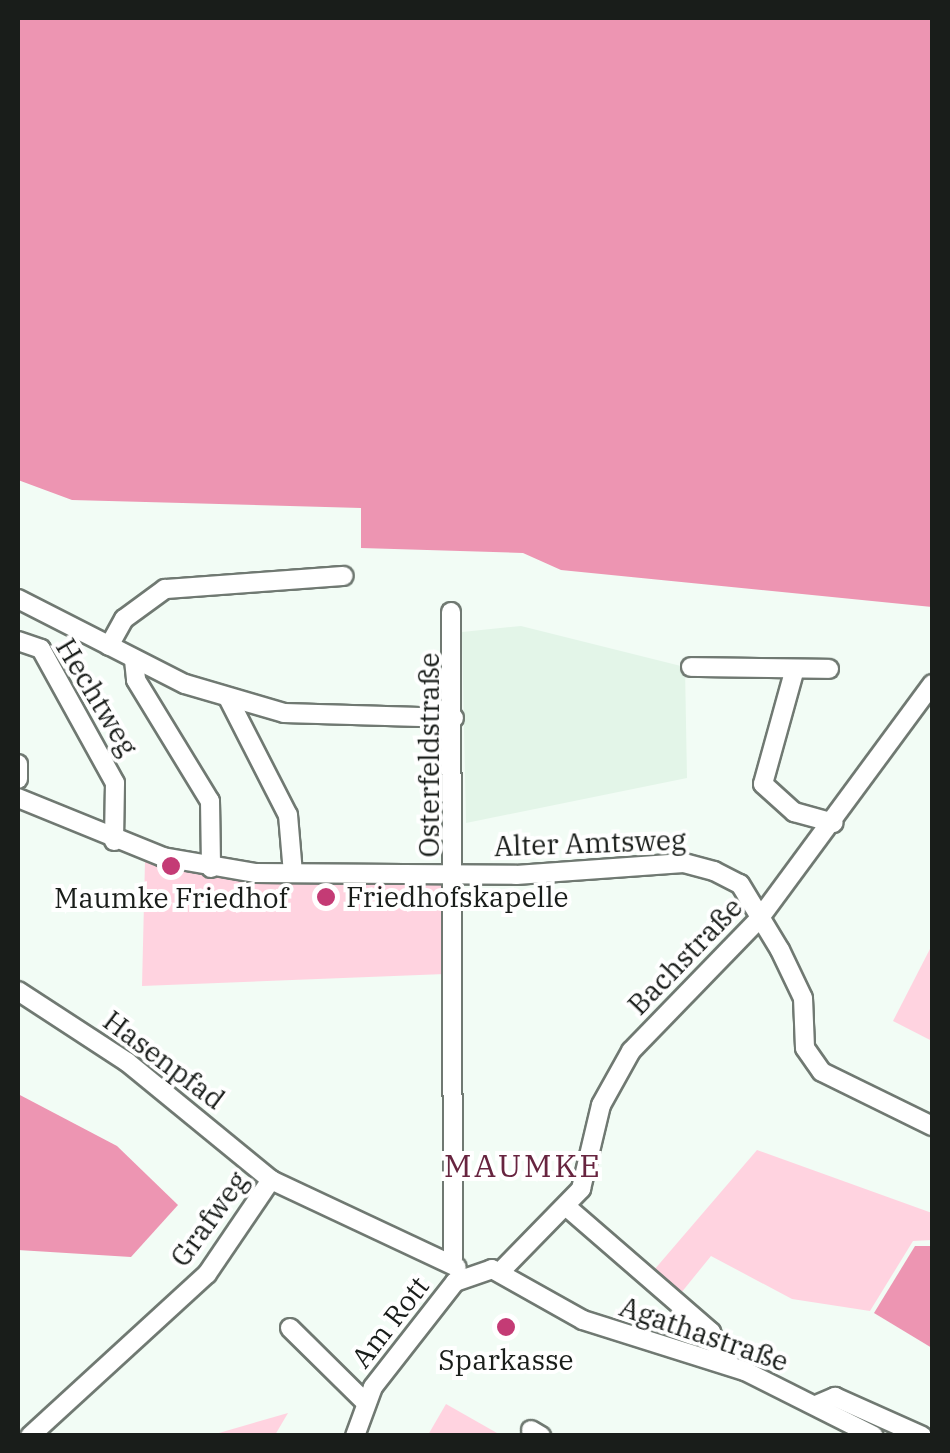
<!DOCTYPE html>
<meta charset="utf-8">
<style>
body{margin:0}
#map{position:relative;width:950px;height:1453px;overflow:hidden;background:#f2fcf5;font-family:"IBM Plex Serif",serif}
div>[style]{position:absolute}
.built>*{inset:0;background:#e3f5e8}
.green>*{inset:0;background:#ffd3e0}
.forest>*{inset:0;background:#ed95b2}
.roads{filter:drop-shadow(2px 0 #707972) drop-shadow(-2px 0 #707972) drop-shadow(0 2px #707972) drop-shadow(0 -2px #707972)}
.minor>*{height:18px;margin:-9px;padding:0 9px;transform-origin:9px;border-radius:9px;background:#fff}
.dots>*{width:28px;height:28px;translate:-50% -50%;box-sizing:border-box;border:5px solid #fff;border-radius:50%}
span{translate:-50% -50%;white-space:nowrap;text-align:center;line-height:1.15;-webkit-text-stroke:8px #fff;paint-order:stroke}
.street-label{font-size:28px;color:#191d1a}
.poi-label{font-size:28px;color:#191d1a}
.left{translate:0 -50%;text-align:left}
.quarter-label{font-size:32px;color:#67243f;letter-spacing:2.5px}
.frame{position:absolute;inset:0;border:20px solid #191d1a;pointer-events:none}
</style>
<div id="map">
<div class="built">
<i style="clip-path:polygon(521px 626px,685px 667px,687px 778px,466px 823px,462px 632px)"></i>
</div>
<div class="green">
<i style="clip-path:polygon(145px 861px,230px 878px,443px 882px,445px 974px,142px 986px)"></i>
<i style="clip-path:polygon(932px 945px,932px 1041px,893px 1021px)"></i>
<i style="clip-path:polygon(757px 1150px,932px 1213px,932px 1240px,913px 1241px,870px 1311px,792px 1299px,711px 1256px,681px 1293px,654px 1270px)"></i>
<i style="clip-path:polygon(446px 1404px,497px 1433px,496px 1435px,428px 1435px)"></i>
<i style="clip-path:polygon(288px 1413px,275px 1435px,212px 1435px)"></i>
</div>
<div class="forest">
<i style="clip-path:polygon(18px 18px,932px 18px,932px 607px,561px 570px,523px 553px,361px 548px,361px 508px,72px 500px,18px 480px)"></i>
<i style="clip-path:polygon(18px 1094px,117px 1146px,178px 1205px,131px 1257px,18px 1250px)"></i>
<i style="clip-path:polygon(915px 1246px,932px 1246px,932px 1348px,874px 1313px)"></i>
</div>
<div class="roads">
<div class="minor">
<i style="left:18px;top:599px;width:187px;rotate:27deg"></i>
<i style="left:185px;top:684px;width:103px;rotate:16.3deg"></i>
<i style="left:284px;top:713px;width:170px;rotate:1.7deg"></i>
<i style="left:451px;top:612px;width:647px;rotate:89.82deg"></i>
<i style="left:18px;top:641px;width:24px;rotate:19deg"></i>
<i style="left:41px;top:649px;width:153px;rotate:61.1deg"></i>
<i style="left:115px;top:783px;width:58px;rotate:91deg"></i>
<i style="left:109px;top:646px;width:31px;rotate:-61deg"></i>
<i style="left:124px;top:619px;width:51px;rotate:-36.2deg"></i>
<i style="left:165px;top:589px;width:179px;rotate:-4.2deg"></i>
<i style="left:134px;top:660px;width:20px;rotate:84deg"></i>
<i style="left:136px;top:680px;width:142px;rotate:58.6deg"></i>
<i style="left:210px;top:801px;width:67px;rotate:89.1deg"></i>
<i style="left:691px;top:667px;width:138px;rotate:0.8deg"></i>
<i style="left:794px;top:672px;width:116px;rotate:105.5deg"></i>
<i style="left:763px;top:784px;width:42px;rotate:42.1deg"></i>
<i style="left:794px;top:812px;width:41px;rotate:15.4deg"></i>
<i style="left:228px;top:698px;width:131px;rotate:62.9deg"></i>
<i style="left:288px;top:815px;width:58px;rotate:85.1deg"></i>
<i style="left:18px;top:764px;width:15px;rotate:90deg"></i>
<i style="left:18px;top:798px;width:157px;rotate:22.1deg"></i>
<i style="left:163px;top:857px;width:93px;rotate:9.9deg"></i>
<i style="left:255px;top:873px;width:261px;rotate:0.4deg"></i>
<i style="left:516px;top:875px;width:168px;rotate:-4.1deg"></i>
<i style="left:684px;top:863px;width:31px;rotate:15deg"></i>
<i style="left:714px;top:871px;width:29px;rotate:27deg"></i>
<i style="left:740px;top:884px;width:77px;rotate:58.8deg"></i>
<i style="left:780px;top:950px;width:53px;rotate:64.4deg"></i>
<i style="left:803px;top:998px;width:50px;rotate:87.7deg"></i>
<i style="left:805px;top:1048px;width:29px;rotate:55deg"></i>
<i style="left:822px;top:1072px;width:123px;rotate:26.1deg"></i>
<i style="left:18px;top:991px;width:130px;rotate:33.1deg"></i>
<i style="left:127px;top:1062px;width:186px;rotate:39.3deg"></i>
<i style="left:271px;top:1180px;width:205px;rotate:25.1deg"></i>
<i style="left:568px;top:1208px;width:189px;rotate:40.9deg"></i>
<i style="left:711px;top:1332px;width:33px;rotate:69deg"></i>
<i style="left:501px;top:1271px;width:115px;rotate:-45.7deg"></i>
<i style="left:581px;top:1189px;width:86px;rotate:-76.6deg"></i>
<i style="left:601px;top:1105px;width:62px;rotate:-60.9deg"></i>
<i style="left:631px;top:1051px;width:184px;rotate:-45.9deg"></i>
<i style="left:759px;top:919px;width:292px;rotate:-53.6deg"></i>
<i style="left:290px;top:1328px;width:107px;rotate:44.6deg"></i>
<i style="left:816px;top:1405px;width:21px;rotate:-23deg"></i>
<i style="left:835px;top:1397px;width:95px;rotate:24.1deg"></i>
<i style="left:531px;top:1430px;width:12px;rotate:31deg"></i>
<i style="left:30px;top:1436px;width:240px;rotate:-42.5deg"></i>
<i style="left:207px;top:1274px;width:114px;rotate:-55.8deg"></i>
<i style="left:355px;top:1436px;width:52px;rotate:-69.8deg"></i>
<i style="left:373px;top:1387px;width:133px;rotate:-52deg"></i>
<i style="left:455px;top:1282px;width:39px;rotate:-19deg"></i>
<i style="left:492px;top:1269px;width:104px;rotate:29.3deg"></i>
<i style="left:583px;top:1320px;width:170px;rotate:17.5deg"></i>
<i style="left:745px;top:1371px;width:144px;rotate:26.7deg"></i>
</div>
</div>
<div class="dots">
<i style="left:171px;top:866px;background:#c43b75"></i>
<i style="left:326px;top:897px;background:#c43b75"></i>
<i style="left:506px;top:1327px;background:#c43b75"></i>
</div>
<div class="street-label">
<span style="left:97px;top:697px;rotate:59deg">Hechtweg</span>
<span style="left:429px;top:755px;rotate:-90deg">Osterfeldstraße</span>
<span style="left:590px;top:843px;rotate:-2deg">Alter Amtsweg</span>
<span style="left:685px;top:956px;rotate:-46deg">Bachstraße</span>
<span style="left:164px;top:1060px;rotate:37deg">Hasenpfad</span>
<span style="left:209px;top:1219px;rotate:-54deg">Grafweg</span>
<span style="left:390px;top:1322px;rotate:-52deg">Am Rott</span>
<span style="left:704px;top:1334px;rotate:19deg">Agathastraße</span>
</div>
<div class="poi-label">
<span class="left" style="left:346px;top:897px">Friedhofskapelle</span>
<span style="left:171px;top:898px">Maumke Friedhof</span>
<span style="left:506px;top:1360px">Sparkasse</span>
</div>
<div class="quarter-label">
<span style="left:523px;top:1165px">MAUMKE</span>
</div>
<div class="frame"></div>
</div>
